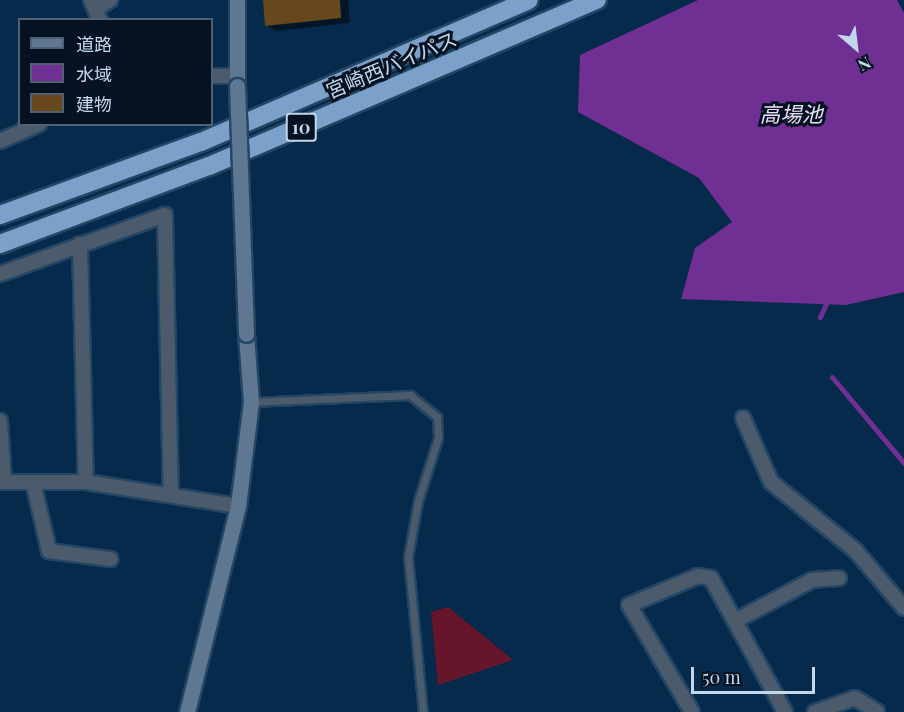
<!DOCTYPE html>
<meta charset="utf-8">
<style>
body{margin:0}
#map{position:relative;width:904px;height:712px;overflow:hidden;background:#062a4b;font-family:"Playfair Display","Noto Sans JP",serif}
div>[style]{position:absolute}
.green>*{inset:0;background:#66152a}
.water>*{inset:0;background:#6f2f93}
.shadow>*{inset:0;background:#0007}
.stream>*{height:5px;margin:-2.5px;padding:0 2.5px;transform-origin:2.5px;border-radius:2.5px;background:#6f2f93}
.building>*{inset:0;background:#67471c}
.roads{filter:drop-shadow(2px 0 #244665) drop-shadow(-2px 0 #244665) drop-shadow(0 2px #244665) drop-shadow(0 -2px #244665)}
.lane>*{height:7px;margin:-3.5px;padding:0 3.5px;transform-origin:3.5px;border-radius:3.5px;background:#4c5b6c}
.street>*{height:14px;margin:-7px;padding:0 7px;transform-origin:7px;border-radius:7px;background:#4c5b6c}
.secondary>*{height:15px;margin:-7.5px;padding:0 7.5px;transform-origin:7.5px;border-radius:7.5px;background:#5f7791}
.highway>*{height:18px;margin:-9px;padding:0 9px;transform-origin:9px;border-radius:9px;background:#7ba0c9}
.bridges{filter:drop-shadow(2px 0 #244665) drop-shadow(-2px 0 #244665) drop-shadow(0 2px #244665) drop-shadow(0 -2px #244665)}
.secondary-bridge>*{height:15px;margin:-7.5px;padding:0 7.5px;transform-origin:7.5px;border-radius:7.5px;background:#5f7791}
span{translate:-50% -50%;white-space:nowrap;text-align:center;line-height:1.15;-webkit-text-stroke:6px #051221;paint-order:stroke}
.shield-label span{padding:2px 4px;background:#051221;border:2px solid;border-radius:4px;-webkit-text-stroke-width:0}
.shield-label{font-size:18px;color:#c3d7ec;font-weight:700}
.street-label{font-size:20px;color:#c3d7ec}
.water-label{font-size:21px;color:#eddef8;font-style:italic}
.legend{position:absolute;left:18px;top:18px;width:195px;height:108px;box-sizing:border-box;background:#051221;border:2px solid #516172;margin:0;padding:8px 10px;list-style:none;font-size:18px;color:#c3d7ec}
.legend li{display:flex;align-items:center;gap:12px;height:30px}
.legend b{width:30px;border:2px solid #516172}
.north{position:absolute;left:826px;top:18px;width:60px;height:60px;-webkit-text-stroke:4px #051221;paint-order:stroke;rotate:152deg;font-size:16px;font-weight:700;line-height:24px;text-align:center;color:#c3d7ec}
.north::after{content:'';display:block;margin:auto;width:21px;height:27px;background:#c3d7ec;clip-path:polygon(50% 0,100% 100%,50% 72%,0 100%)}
.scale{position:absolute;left:691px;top:667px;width:124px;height:27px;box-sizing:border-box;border:3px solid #c3d7ec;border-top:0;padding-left:8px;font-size:18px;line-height:21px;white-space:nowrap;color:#c3d7ec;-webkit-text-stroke:4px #051221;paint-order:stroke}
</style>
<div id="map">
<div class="green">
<i style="clip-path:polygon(448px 607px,513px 660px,438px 685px,431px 612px)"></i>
</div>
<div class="water">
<i style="clip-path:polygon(698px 0,897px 0,904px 13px,904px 292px,846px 305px,681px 299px,695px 248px,732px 222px,699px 178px,578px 112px,580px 55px)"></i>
</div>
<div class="shadow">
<i style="clip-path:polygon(265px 0,348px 0,350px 23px,276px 31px,266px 25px)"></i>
</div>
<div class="stream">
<i style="left:820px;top:317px;width:20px;rotate:-66deg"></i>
<i style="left:832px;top:377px;width:112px;rotate:50.1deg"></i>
</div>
<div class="building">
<i style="clip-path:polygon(263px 0,340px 0,341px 18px,265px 26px)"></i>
</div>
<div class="roads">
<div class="lane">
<i style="left:251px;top:402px;width:159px;rotate:-2.5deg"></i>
<i style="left:410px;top:395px;width:35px;rotate:39deg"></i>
<i style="left:437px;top:417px;width:21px;rotate:87deg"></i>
<i style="left:438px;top:438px;width:66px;rotate:107.6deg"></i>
<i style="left:418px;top:501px;width:57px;rotate:100.1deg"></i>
<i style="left:408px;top:557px;width:156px;rotate:84.5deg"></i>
</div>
<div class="street">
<i style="left:91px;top:0;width:22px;rotate:66deg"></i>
<i style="left:96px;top:9px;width:17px;rotate:-33deg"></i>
<i style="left:212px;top:76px;width:25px"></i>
<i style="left:0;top:141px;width:43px;rotate:-23.6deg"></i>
<i style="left:80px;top:244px;width:238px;rotate:88.6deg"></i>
<i style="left:0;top:274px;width:175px;rotate:-19.7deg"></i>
<i style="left:165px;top:215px;width:278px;rotate:88.8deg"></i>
<i style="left:743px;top:418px;width:70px;rotate:66.4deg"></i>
<i style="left:771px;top:482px;width:108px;rotate:39deg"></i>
<i style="left:855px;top:550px;width:76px;rotate:49.8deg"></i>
<i style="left:0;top:421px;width:61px;rotate:86.2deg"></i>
<i style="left:0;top:482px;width:86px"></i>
<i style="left:86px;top:482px;width:154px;rotate:9deg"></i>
<i style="left:33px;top:482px;width:71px;rotate:76.9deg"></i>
<i style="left:49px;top:551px;width:62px;rotate:7.5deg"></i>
<i style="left:735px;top:621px;width:87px;rotate:-28deg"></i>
<i style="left:812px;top:580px;width:27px;rotate:-4deg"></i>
<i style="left:692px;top:712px;width:124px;rotate:-120.5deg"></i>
<i style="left:629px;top:605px;width:75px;rotate:-22.8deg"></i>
<i style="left:698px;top:576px;width:13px;rotate:9deg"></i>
<i style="left:711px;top:578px;width:153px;rotate:61.1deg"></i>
<i style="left:815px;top:712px;width:42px;rotate:-19.3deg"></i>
<i style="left:855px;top:698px;width:26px;rotate:32deg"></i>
</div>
<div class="secondary">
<i style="left:237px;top:0;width:86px;rotate:90deg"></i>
<i style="left:187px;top:712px;width:212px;rotate:-76.1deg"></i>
<i style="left:238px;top:506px;width:105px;rotate:-82.9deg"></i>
<i style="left:251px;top:402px;width:68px;rotate:-94.2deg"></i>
</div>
<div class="highway">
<i style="left:0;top:215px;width:214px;rotate:-20deg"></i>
<i style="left:201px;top:142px;width:357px;rotate:-23.4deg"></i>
<i style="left:0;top:244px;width:223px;rotate:-20.5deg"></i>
<i style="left:209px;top:166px;width:422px;rotate:-23.2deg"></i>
</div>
</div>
<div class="bridges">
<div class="secondary-bridge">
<i style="left:237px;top:86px;width:248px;rotate:87.9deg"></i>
</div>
</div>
<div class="shield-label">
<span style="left:301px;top:127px">10</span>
</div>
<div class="street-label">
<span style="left:391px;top:64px;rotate:-23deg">宮崎西バイパス</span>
</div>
<div class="water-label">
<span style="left:791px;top:113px">高場池</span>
</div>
<ul class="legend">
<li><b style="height:8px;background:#5f7791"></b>道路</li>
<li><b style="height:16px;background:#6f2f93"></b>水域</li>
<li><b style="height:16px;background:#67471c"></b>建物</li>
</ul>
<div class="north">N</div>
<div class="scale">50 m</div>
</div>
